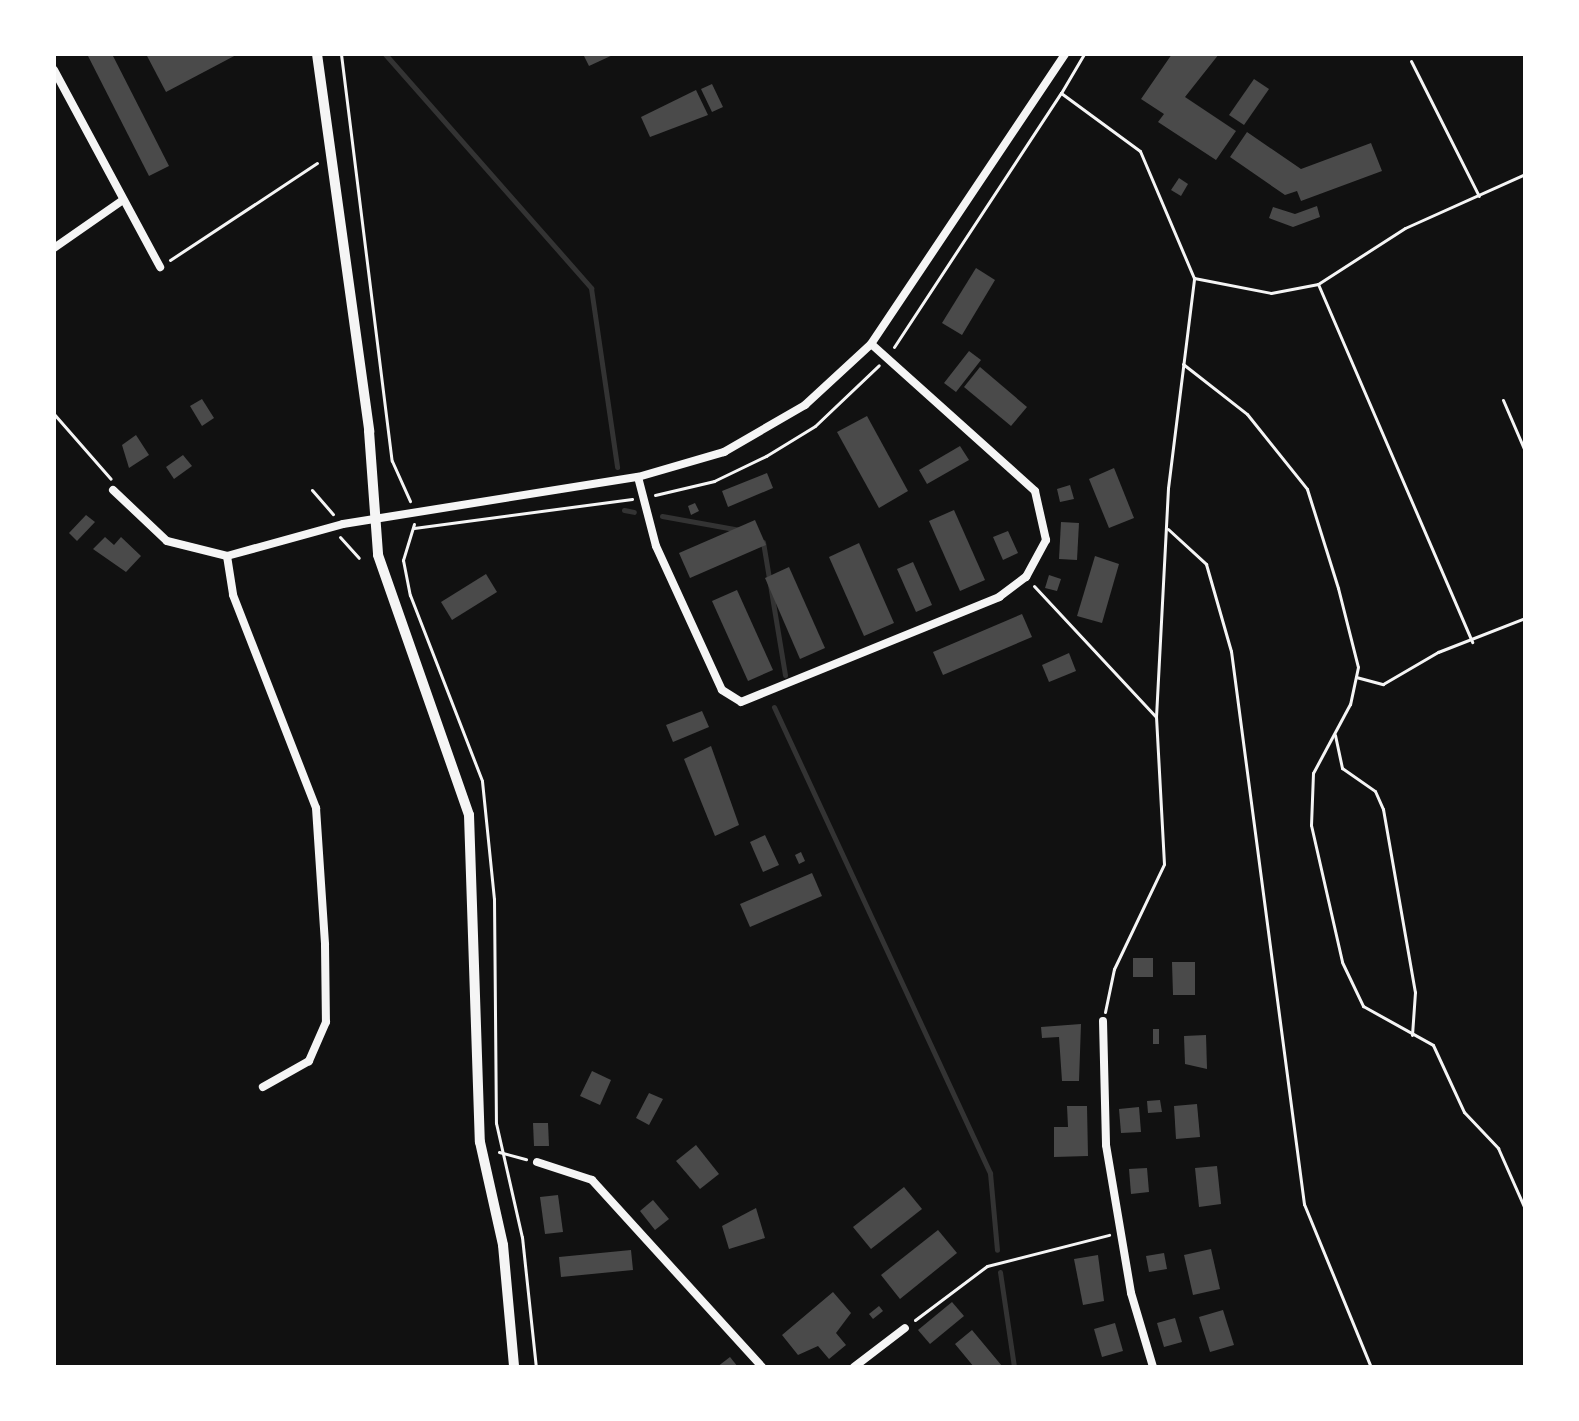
<!DOCTYPE html>
<style>
body{margin:0}
#map{position:relative;width:1579px;height:1421px;overflow:hidden;background:#111;font-family:"Exo 2",sans-serif}
div>[style]{position:absolute}
.stream>*{height:5px;margin:-2.5px;padding:0 2.5px;transform-origin:2.5px;border-radius:2.5px;background:#333}
.building>*{inset:0;background:#4a4a4a}
.path>*{height:3px;margin:-1.5px;padding:0 1.5px;transform-origin:1.5px;border-radius:1.5px;background:#f5f5f5}
.minor>*{height:8px;margin:-4px;padding:0 4px;transform-origin:4px;border-radius:4px;background:#f5f5f5}
.tertiary>*{height:10px;margin:-5px;padding:0 5px;transform-origin:5px;border-radius:5px;background:#f5f5f5}
span{translate:-50% -50%;white-space:nowrap;text-align:center;line-height:1.15;-webkit-text-stroke:6px #fff;paint-order:stroke}
.frame{position:absolute;inset:0;border:56px solid #fff;pointer-events:none}
</style>
<div id="map">
<div class="stream">
<i style="left:385px;top:54px;width:312px;rotate:48.6deg"></i>
<i style="left:591px;top:288px;width:181px;rotate:81.7deg"></i>
<i style="left:624px;top:510px;width:10px;rotate:11deg"></i>
<i style="left:662px;top:516px;width:79px;rotate:10.2deg"></i>
<i style="left:763px;top:542px;width:135px;rotate:80.6deg"></i>
<i style="left:774px;top:707px;width:514px;rotate:65.13deg"></i>
<i style="left:990px;top:1173px;width:77px;rotate:84.8deg"></i>
<i style="left:1000px;top:1272px;width:96px;rotate:81.6deg"></i>
</div>
<div class="building">
<i style="clip-path:polygon(87px 54px,112px 54px,169px 166px,149px 176px)"></i>
<i style="clip-path:polygon(146px 54px,238px 54px,166px 92px)"></i>
<i style="clip-path:polygon(583px 54px,615px 54px,589px 66px)"></i>
<i style="clip-path:polygon(1172px 54px,1219px 54px,1185px 97px,1236px 131px,1216px 160px,1158px 122px,1164px 114px,1141px 99px)"></i>
<i style="clip-path:polygon(1254px 79px,1269px 89px,1244px 125px,1229px 115px)"></i>
<i style="clip-path:polygon(712px 84px,723px 107px,712px 112px,701px 89px)"></i>
<i style="clip-path:polygon(696px 90px,708px 115px,650px 137px,641px 117px)"></i>
<i style="clip-path:polygon(1247px 132px,1301px 169px,1371px 143px,1382px 171px,1301px 201px,1297px 191px,1285px 195px,1230px 157px)"></i>
<i style="clip-path:polygon(1179px 178px,1188px 184px,1181px 196px,1171px 190px)"></i>
<i style="clip-path:polygon(1317px 206px,1320px 217px,1293px 227px,1269px 218px,1273px 207px,1295px 214px)"></i>
<i style="clip-path:polygon(976px 268px,995px 280px,962px 335px,942px 323px)"></i>
<i style="clip-path:polygon(969px 351px,981px 360px,956px 392px,944px 383px)"></i>
<i style="clip-path:polygon(980px 367px,1027px 407px,1011px 426px,964px 387px)"></i>
<i style="clip-path:polygon(202px 399px,214px 418px,202px 426px,190px 406px)"></i>
<i style="clip-path:polygon(867px 416px,908px 491px,879px 508px,837px 432px)"></i>
<i style="clip-path:polygon(136px 435px,149px 455px,129px 468px,122px 445px)"></i>
<i style="clip-path:polygon(960px 446px,969px 460px,927px 484px,919px 470px)"></i>
<i style="clip-path:polygon(183px 455px,192px 466px,174px 479px,166px 467px)"></i>
<i style="clip-path:polygon(1114px 468px,1134px 518px,1109px 528px,1089px 479px)"></i>
<i style="clip-path:polygon(767px 473px,773px 488px,728px 507px,722px 491px)"></i>
<i style="clip-path:polygon(1070px 485px,1074px 499px,1060px 502px,1057px 489px)"></i>
<i style="clip-path:polygon(695px 503px,699px 511px,691px 515px,688px 506px)"></i>
<i style="clip-path:polygon(954px 510px,985px 580px,960px 591px,929px 521px)"></i>
<i style="clip-path:polygon(86px 515px,95px 522px,77px 541px,69px 533px)"></i>
<i style="clip-path:polygon(755px 520px,766px 545px,690px 578px,679px 553px)"></i>
<i style="clip-path:polygon(1061px 522px,1079px 523px,1077px 560px,1059px 559px)"></i>
<i style="clip-path:polygon(1008px 531px,1018px 553px,1003px 560px,993px 537px)"></i>
<i style="clip-path:polygon(105px 537px,114px 545px,121px 537px,141px 556px,126px 572px,93px 549px)"></i>
<i style="clip-path:polygon(859px 543px,894px 623px,864px 636px,829px 557px)"></i>
<i style="clip-path:polygon(1095px 556px,1119px 564px,1102px 623px,1077px 616px)"></i>
<i style="clip-path:polygon(913px 562px,932px 605px,916px 612px,897px 569px)"></i>
<i style="clip-path:polygon(789px 567px,825px 648px,800px 659px,765px 578px)"></i>
<i style="clip-path:polygon(486px 574px,497px 592px,452px 620px,441px 602px)"></i>
<i style="clip-path:polygon(1049px 575px,1061px 579px,1057px 591px,1045px 588px)"></i>
<i style="clip-path:polygon(737px 590px,773px 670px,748px 681px,712px 601px)"></i>
<i style="clip-path:polygon(1022px 614px,1032px 637px,943px 675px,933px 652px)"></i>
<i style="clip-path:polygon(1069px 653px,1076px 671px,1049px 682px,1042px 665px)"></i>
<i style="clip-path:polygon(702px 711px,709px 727px,673px 742px,666px 725px)"></i>
<i style="clip-path:polygon(711px 746px,739px 825px,715px 836px,684px 759px)"></i>
<i style="clip-path:polygon(765px 835px,779px 865px,763px 872px,750px 842px)"></i>
<i style="clip-path:polygon(801px 852px,805px 861px,799px 864px,795px 855px)"></i>
<i style="clip-path:polygon(812px 873px,822px 896px,750px 927px,740px 904px)"></i>
<i style="clip-path:polygon(1133px 958px,1153px 958px,1153px 977px,1133px 977px)"></i>
<i style="clip-path:polygon(1172px 962px,1195px 962px,1195px 995px,1173px 995px)"></i>
<i style="clip-path:polygon(1081px 1024px,1079px 1081px,1062px 1081px,1059px 1037px,1042px 1038px,1041px 1027px)"></i>
<i style="clip-path:polygon(1153px 1029px,1159px 1029px,1159px 1044px,1153px 1044px)"></i>
<i style="clip-path:polygon(1206px 1035px,1207px 1069px,1185px 1064px,1184px 1036px)"></i>
<i style="clip-path:polygon(592px 1071px,611px 1080px,600px 1105px,580px 1096px)"></i>
<i style="clip-path:polygon(649px 1093px,663px 1099px,649px 1125px,636px 1118px)"></i>
<i style="clip-path:polygon(1160px 1100px,1162px 1112px,1148px 1113px,1147px 1101px)"></i>
<i style="clip-path:polygon(1197px 1104px,1200px 1137px,1176px 1139px,1174px 1106px)"></i>
<i style="clip-path:polygon(1067px 1106px,1087px 1106px,1088px 1156px,1054px 1157px,1054px 1127px,1068px 1127px)"></i>
<i style="clip-path:polygon(1139px 1107px,1141px 1132px,1121px 1133px,1119px 1109px)"></i>
<i style="clip-path:polygon(533px 1123px,548px 1123px,549px 1146px,534px 1146px)"></i>
<i style="clip-path:polygon(696px 1145px,719px 1174px,700px 1189px,676px 1161px)"></i>
<i style="clip-path:polygon(1217px 1166px,1221px 1204px,1199px 1207px,1195px 1168px)"></i>
<i style="clip-path:polygon(1147px 1168px,1149px 1192px,1131px 1194px,1129px 1169px)"></i>
<i style="clip-path:polygon(904px 1187px,922px 1209px,871px 1249px,853px 1227px)"></i>
<i style="clip-path:polygon(558px 1195px,563px 1232px,545px 1234px,540px 1197px)"></i>
<i style="clip-path:polygon(653px 1200px,669px 1219px,655px 1230px,640px 1211px)"></i>
<i style="clip-path:polygon(756px 1208px,765px 1238px,729px 1249px,722px 1226px)"></i>
<i style="clip-path:polygon(938px 1230px,957px 1253px,900px 1299px,881px 1275px)"></i>
<i style="clip-path:polygon(1211px 1249px,1220px 1289px,1193px 1295px,1184px 1255px)"></i>
<i style="clip-path:polygon(631px 1250px,633px 1270px,561px 1277px,559px 1257px)"></i>
<i style="clip-path:polygon(1164px 1253px,1167px 1269px,1149px 1272px,1146px 1256px)"></i>
<i style="clip-path:polygon(1098px 1255px,1104px 1301px,1083px 1305px,1074px 1259px)"></i>
<i style="clip-path:polygon(833px 1292px,851px 1313px,836px 1333px,846px 1345px,829px 1359px,818px 1346px,798px 1355px,782px 1335px)"></i>
<i style="clip-path:polygon(952px 1302px,964px 1316px,930px 1344px,918px 1330px)"></i>
<i style="clip-path:polygon(879px 1306px,883px 1311px,873px 1319px,869px 1314px)"></i>
<i style="clip-path:polygon(1223px 1310px,1234px 1345px,1210px 1352px,1199px 1317px)"></i>
<i style="clip-path:polygon(1175px 1318px,1182px 1342px,1164px 1347px,1157px 1323px)"></i>
<i style="clip-path:polygon(1115px 1323px,1123px 1351px,1102px 1357px,1094px 1329px)"></i>
<i style="clip-path:polygon(972px 1330px,1002px 1366px,1009px 1367px,974px 1367px,955px 1344px)"></i>
<i style="clip-path:polygon(730px 1357px,738px 1367px,717px 1367px)"></i>
</div>
<div class="path">
<i style="left:341px;top:54px;width:410px;rotate:82.9deg"></i>
<i style="left:392px;top:461px;width:44px;rotate:65.8deg"></i>
<i style="left:1084px;top:54px;width:45px;rotate:120.5deg"></i>
<i style="left:1061px;top:93px;width:98px;rotate:36.3deg"></i>
<i style="left:1140px;top:151px;width:138px;rotate:67deg"></i>
<i style="left:1194px;top:278px;width:78px;rotate:11deg"></i>
<i style="left:1271px;top:293px;width:48px;rotate:-10.8deg"></i>
<i style="left:1318px;top:284px;width:103px;rotate:-32.8deg"></i>
<i style="left:1405px;top:228px;width:132px;rotate:-24.2deg"></i>
<i style="left:1411px;top:61px;width:151px;rotate:63.3deg"></i>
<i style="left:170px;top:260px;width:176px;rotate:-33.4deg"></i>
<i style="left:1318px;top:284px;width:390px;rotate:66.7deg"></i>
<i style="left:894px;top:347px;width:304px;rotate:-56.7deg"></i>
<i style="left:1183px;top:364px;width:81px;rotate:38deg"></i>
<i style="left:1247px;top:414px;width:96px;rotate:51.3deg"></i>
<i style="left:1307px;top:489px;width:104px;rotate:72.6deg"></i>
<i style="left:1338px;top:588px;width:81px;rotate:75.8deg"></i>
<i style="left:1358px;top:667px;width:38px;rotate:102deg"></i>
<i style="left:1350px;top:704px;width:78px;rotate:118.2deg"></i>
<i style="left:1313px;top:773px;width:52px;rotate:92.2deg"></i>
<i style="left:1311px;top:825px;width:140px;rotate:77.2deg"></i>
<i style="left:1342px;top:962px;width:49px;rotate:64.5deg"></i>
<i style="left:1363px;top:1006px;width:80px;rotate:29.1deg"></i>
<i style="left:1433px;top:1045px;width:74px;rotate:65.2deg"></i>
<i style="left:1464px;top:1112px;width:50px;rotate:46.6deg"></i>
<i style="left:1498px;top:1148px;width:67px;rotate:66.1deg"></i>
<i style="left:1503px;top:400px;width:56px;rotate:66.7deg"></i>
<i style="left:54px;top:414px;width:86px;rotate:48.8deg"></i>
<i style="left:312px;top:490px;width:32px;rotate:49deg"></i>
<i style="left:655px;top:495px;width:61px;rotate:-13.3deg"></i>
<i style="left:714px;top:481px;width:58px;rotate:-25.7deg"></i>
<i style="left:766px;top:456px;width:57px;rotate:-31.5deg"></i>
<i style="left:815px;top:426px;width:88px;rotate:-43.6deg"></i>
<i style="left:414px;top:524px;width:38px;rotate:107deg"></i>
<i style="left:403px;top:560px;width:36px;rotate:79deg"></i>
<i style="left:410px;top:595px;width:199px;rotate:68.8deg"></i>
<i style="left:482px;top:781px;width:119px;rotate:84.2deg"></i>
<i style="left:494px;top:899px;width:224px;rotate:89.5deg"></i>
<i style="left:496px;top:1123px;width:117px;rotate:77.2deg"></i>
<i style="left:522px;top:1237px;width:131px;rotate:83.9deg"></i>
<i style="left:414px;top:528px;width:220px;rotate:-7.6deg"></i>
<i style="left:1168px;top:529px;width:52px;rotate:42.6deg"></i>
<i style="left:1206px;top:564px;width:91px;rotate:74deg"></i>
<i style="left:1231px;top:651px;width:558px;rotate:82.48deg"></i>
<i style="left:1304px;top:1204px;width:176px;rotate:67.7deg"></i>
<i style="left:340px;top:537px;width:28px;rotate:48deg"></i>
<i style="left:1034px;top:586px;width:179px;rotate:47deg"></i>
<i style="left:1356px;top:677px;width:28px;rotate:15deg"></i>
<i style="left:1383px;top:684px;width:64px;rotate:-30.2deg"></i>
<i style="left:1438px;top:652px;width:93px;rotate:-21.3deg"></i>
<i style="left:1335px;top:735px;width:34px;rotate:78deg"></i>
<i style="left:1342px;top:768px;width:40px;rotate:34.9deg"></i>
<i style="left:1375px;top:791px;width:20px;rotate:66deg"></i>
<i style="left:1383px;top:809px;width:186px;rotate:80.1deg"></i>
<i style="left:1415px;top:992px;width:43px;rotate:94deg"></i>
<i style="left:1105px;top:1012px;width:44px;rotate:-78.2deg"></i>
<i style="left:1114px;top:969px;width:116px;rotate:-64.5deg"></i>
<i style="left:1164px;top:864px;width:147px;rotate:-93.1deg"></i>
<i style="left:1156px;top:717px;width:229px;rotate:-87deg"></i>
<i style="left:1168px;top:488px;width:212px;rotate:-82.9deg"></i>
<i style="left:499px;top:1152px;width:28px;rotate:15deg"></i>
<i style="left:915px;top:1320px;width:90px;rotate:-36.9deg"></i>
<i style="left:987px;top:1266px;width:126px;rotate:-14.3deg"></i>
</div>
<div class="minor">
<i style="left:54px;top:70px;width:224px;rotate:61.7deg"></i>
<i style="left:54px;top:248px;width:84px;rotate:-34.8deg"></i>
<i style="left:638px;top:477px;width:71px;rotate:75.4deg"></i>
<i style="left:656px;top:546px;width:158px;rotate:65.4deg"></i>
<i style="left:722px;top:690px;width:22px;rotate:32deg"></i>
<i style="left:741px;top:702px;width:279px;rotate:-22.1deg"></i>
<i style="left:999px;top:597px;width:34px;rotate:-37deg"></i>
<i style="left:1026px;top:577px;width:42px;rotate:-61.6deg"></i>
<i style="left:1046px;top:540px;width:50px;rotate:-102.7deg"></i>
<i style="left:1035px;top:491px;width:220px;rotate:-138.1deg"></i>
<i style="left:113px;top:490px;width:74px;rotate:43.4deg"></i>
<i style="left:167px;top:541px;width:62px;rotate:14deg"></i>
<i style="left:227px;top:556px;width:120px;rotate:-15.4deg"></i>
<i style="left:343px;top:524px;width:299px;rotate:-9.1deg"></i>
<i style="left:638px;top:477px;width:90px;rotate:-16.2deg"></i>
<i style="left:724px;top:452px;width:94px;rotate:-30.1deg"></i>
<i style="left:805px;top:405px;width:90px;rotate:-42.7deg"></i>
<i style="left:871px;top:344px;width:349px;rotate:-56.2deg"></i>
<i style="left:227px;top:556px;width:39px;rotate:81deg"></i>
<i style="left:233px;top:595px;width:229px;rotate:68.7deg"></i>
<i style="left:316px;top:808px;width:137px;rotate:86.2deg"></i>
<i style="left:325px;top:945px;width:77px;rotate:89.3deg"></i>
<i style="left:326px;top:1022px;width:43px;rotate:113.6deg"></i>
<i style="left:309px;top:1061px;width:53px;rotate:150.5deg"></i>
<i style="left:1103px;top:1021px;width:124px;rotate:88.6deg"></i>
<i style="left:1106px;top:1145px;width:150px;rotate:80.4deg"></i>
<i style="left:1131px;top:1293px;width:77px;rotate:73.4deg"></i>
<i style="left:537px;top:1162px;width:58px;rotate:18.1deg"></i>
<i style="left:592px;top:1180px;width:253px;rotate:47.7deg"></i>
<i style="left:854px;top:1367px;width:64px;rotate:-37.4deg"></i>
</div>
<div class="tertiary">
<i style="left:317px;top:54px;width:381px;rotate:82.1deg"></i>
<i style="left:369px;top:431px;width:124px;rotate:85.8deg"></i>
<i style="left:378px;top:555px;width:275px;rotate:70.7deg"></i>
<i style="left:469px;top:815px;width:327px;rotate:88.1deg"></i>
<i style="left:480px;top:1142px;width:106px;rotate:77.4deg"></i>
<i style="left:503px;top:1245px;width:122px;rotate:84.8deg"></i>
</div>
<div class="frame"></div>
</div>
